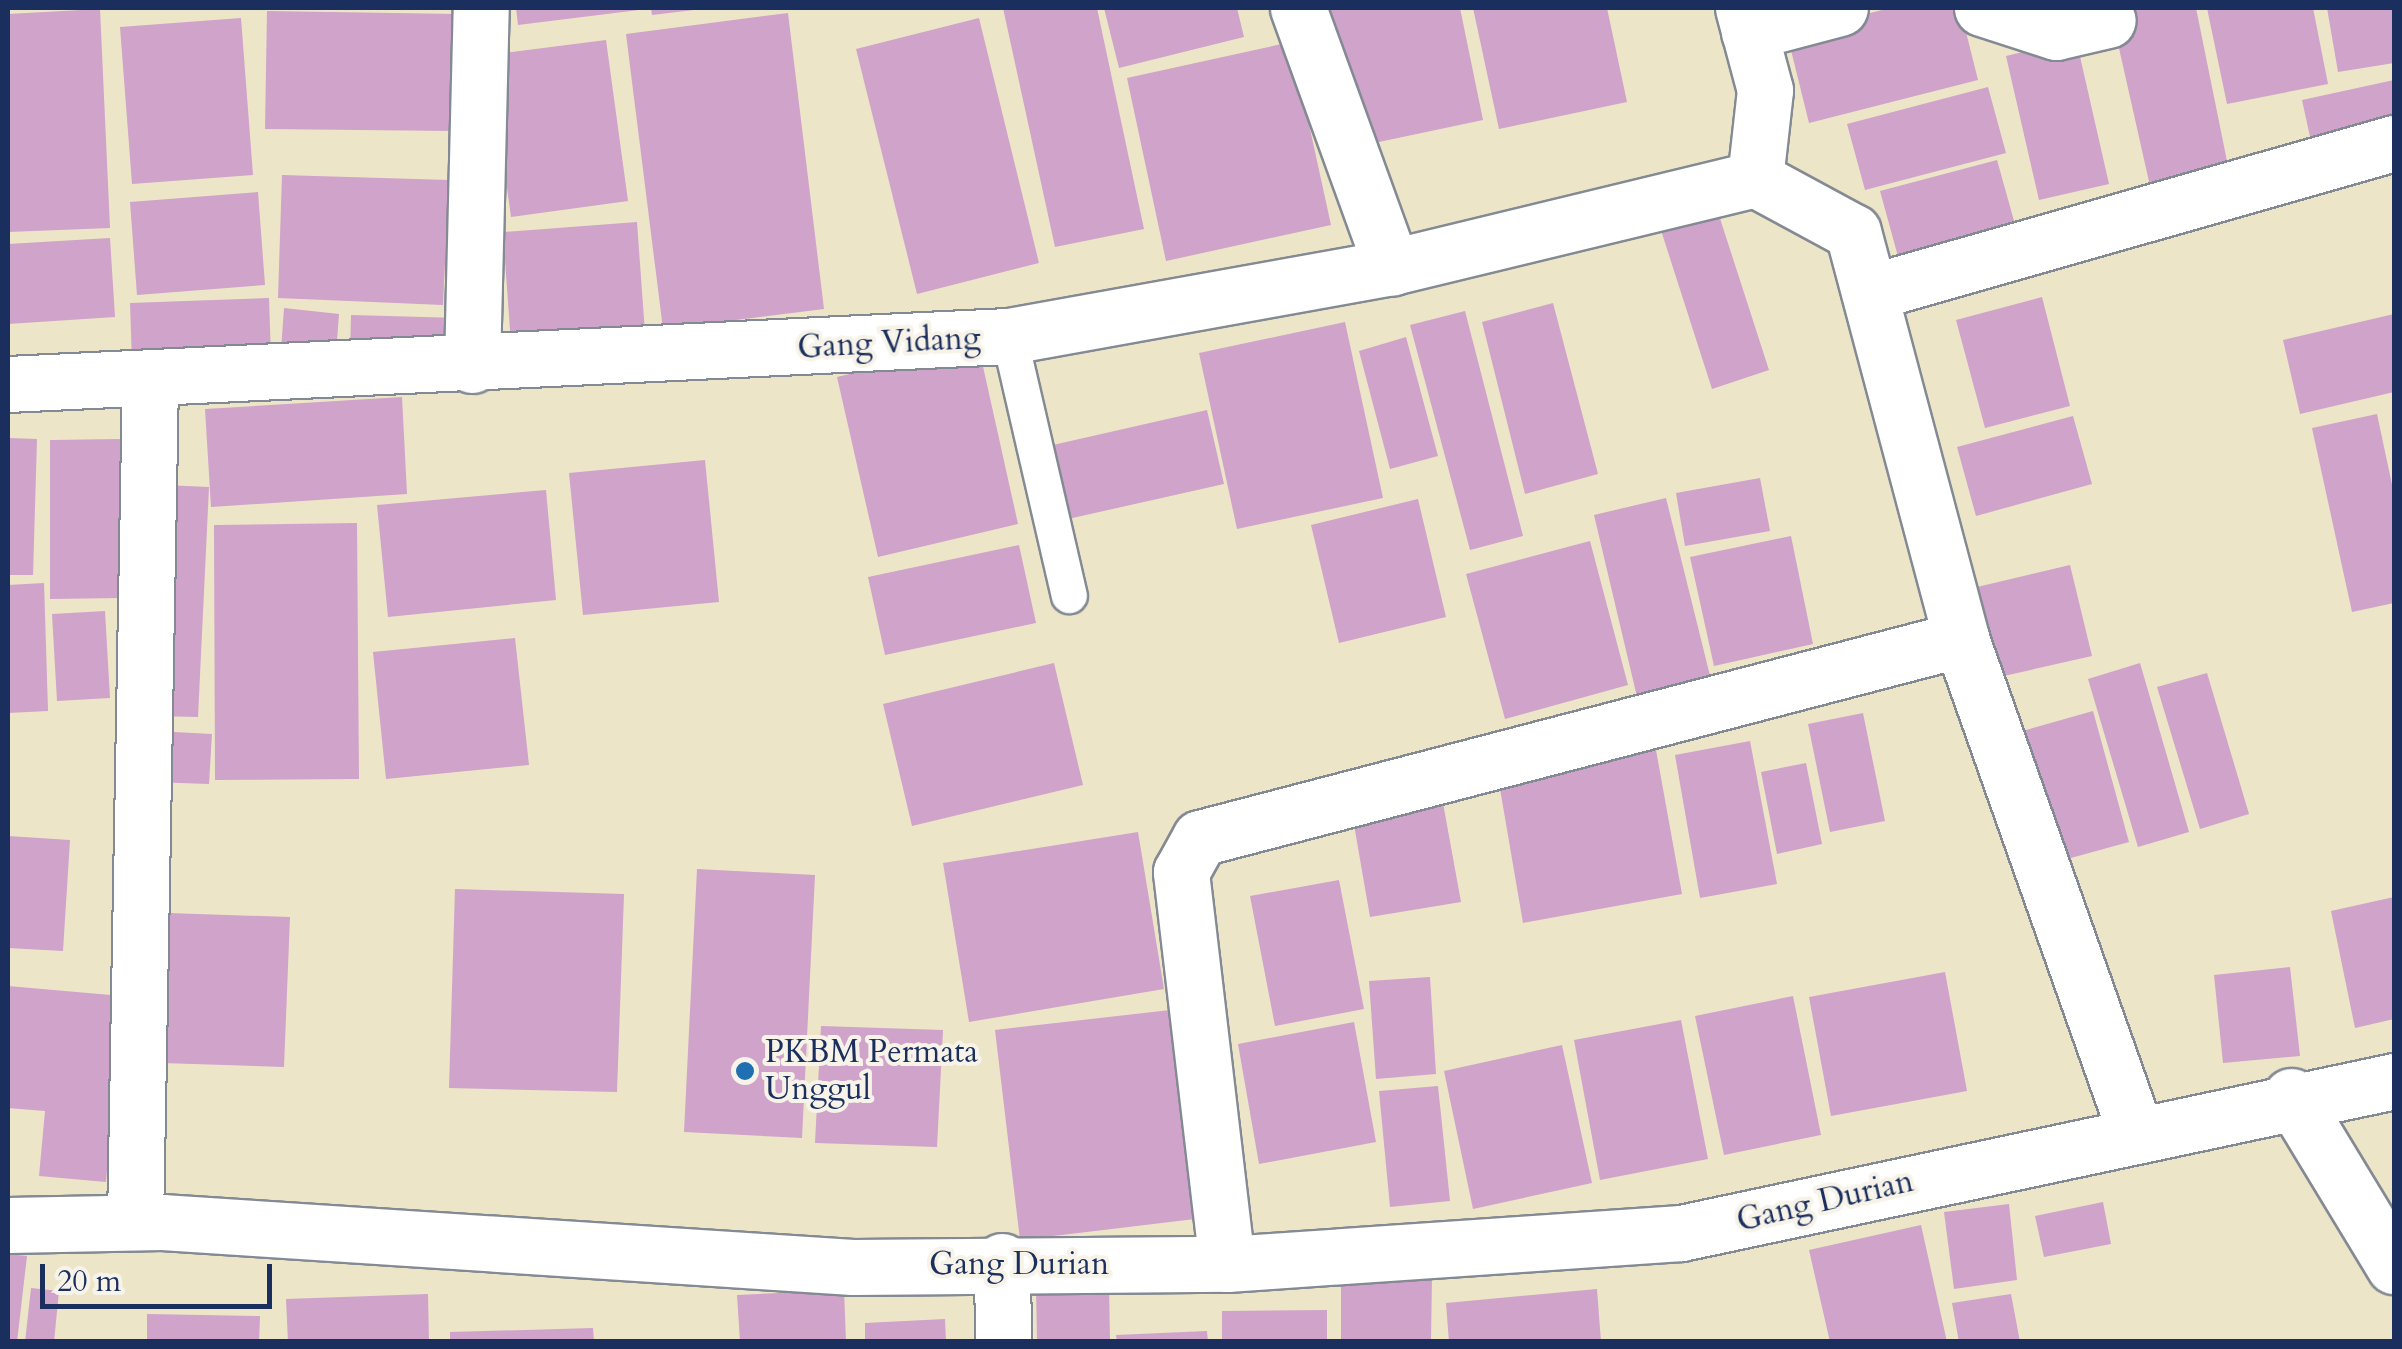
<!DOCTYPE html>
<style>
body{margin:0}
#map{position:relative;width:2402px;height:1349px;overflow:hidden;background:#ede5c8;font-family:Cardo,serif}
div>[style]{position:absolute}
.building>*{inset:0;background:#cfa3ca}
.roads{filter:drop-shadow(2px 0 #848a93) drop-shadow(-2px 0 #848a93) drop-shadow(0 2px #848a93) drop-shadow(0 -2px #848a93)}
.service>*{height:35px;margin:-17.5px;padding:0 17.5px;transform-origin:17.5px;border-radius:17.5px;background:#fff}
.minor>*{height:55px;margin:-27.5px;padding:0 27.5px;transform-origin:27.5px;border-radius:27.5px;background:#fff}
.dots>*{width:28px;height:28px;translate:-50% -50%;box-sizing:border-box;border:5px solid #f7f3e8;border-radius:50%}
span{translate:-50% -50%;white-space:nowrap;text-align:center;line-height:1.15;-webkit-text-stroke:8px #f7f3e8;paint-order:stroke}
.street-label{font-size:32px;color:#1b2f5e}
.poi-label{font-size:32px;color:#1b2f5e}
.left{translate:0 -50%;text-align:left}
.frame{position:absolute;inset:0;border:10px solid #1b2f5e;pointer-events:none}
.scale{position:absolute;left:40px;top:1264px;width:232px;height:45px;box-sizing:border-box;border:5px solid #1b2f5e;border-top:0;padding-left:12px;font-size:30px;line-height:35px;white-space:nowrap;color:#1b2f5e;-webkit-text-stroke:8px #f7f3e8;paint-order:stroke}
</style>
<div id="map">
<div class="building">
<i style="clip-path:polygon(516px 8px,639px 8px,639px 10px,518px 25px)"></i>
<i style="clip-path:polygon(651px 8px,694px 8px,694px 10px,652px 15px)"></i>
<i style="clip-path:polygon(1003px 8px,1097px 8px,1144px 229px,1055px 247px)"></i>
<i style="clip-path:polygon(1104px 8px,1237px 8px,1244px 37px,1119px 68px)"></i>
<i style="clip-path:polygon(1330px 8px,1460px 8px,1483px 120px,1360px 146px)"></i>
<i style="clip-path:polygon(1473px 8px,1607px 8px,1627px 102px,1499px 129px)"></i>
<i style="clip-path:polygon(1890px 8px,1960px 8px,1978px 80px,1809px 123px,1787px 34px)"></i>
<i style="clip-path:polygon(2110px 8px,2196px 8px,2230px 176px,2152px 195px)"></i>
<i style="clip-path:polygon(2207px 8px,2313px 8px,2328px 84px,2227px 104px)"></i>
<i style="clip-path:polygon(2327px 8px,2394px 8px,2394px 63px,2338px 72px)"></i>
<i style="clip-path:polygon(100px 9px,110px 228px,8px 232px,8px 14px)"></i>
<i style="clip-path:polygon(267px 11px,456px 14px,453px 131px,265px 129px)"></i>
<i style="clip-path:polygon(788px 13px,824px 309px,663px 329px,626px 34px)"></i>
<i style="clip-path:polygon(241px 18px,253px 175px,132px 184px,120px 27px)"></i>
<i style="clip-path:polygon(979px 18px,1039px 263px,917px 294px,856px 49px)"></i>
<i style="clip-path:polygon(2076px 39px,2109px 184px,2039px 200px,2006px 56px)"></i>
<i style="clip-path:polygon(606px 40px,628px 201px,511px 217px,489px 55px)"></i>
<i style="clip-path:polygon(1291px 42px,1331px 225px,1166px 261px,1127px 78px)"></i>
<i style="clip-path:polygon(2394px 80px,2394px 138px,2314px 155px,2302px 100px)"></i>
<i style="clip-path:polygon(1988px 87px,2006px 153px,1865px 190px,1847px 124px)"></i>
<i style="clip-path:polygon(1997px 160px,2016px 228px,1899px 260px,1880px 191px)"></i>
<i style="clip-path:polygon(282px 175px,449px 180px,443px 305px,278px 298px)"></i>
<i style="clip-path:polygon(258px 192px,265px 285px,137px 295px,130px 202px)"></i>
<i style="clip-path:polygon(1715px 203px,1769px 370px,1712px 389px,1658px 221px)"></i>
<i style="clip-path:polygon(637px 222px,645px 333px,511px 344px,503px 232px)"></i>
<i style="clip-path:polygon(110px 238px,115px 317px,8px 324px,8px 244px)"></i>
<i style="clip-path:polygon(2042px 297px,2070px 406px,1985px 428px,1956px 320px)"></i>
<i style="clip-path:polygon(269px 298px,271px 358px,132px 363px,130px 303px)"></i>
<i style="clip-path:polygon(1553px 303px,1598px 474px,1525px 494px,1482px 322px)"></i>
<i style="clip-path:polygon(284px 308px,339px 314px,336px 354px,281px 350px)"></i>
<i style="clip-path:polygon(1465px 311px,1523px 536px,1470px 550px,1410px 325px)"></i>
<i style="clip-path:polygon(2394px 314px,2394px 392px,2300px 414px,2283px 340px)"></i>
<i style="clip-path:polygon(351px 315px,460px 318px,459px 359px,350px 356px)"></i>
<i style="clip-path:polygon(1345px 322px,1383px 498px,1237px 529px,1199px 353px)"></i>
<i style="clip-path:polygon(1406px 337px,1438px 456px,1390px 469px,1359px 351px)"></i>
<i style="clip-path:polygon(978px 344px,1018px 524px,878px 557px,837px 377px)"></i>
<i style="clip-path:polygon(402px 397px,407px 494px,211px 507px,205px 409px)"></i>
<i style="clip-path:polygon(1207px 410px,1224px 484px,1068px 519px,1053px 445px)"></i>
<i style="clip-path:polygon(2377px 414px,2394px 494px,2394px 603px,2352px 612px,2312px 428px)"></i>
<i style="clip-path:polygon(2073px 416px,2092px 484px,1976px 516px,1957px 447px)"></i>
<i style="clip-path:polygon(8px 438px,37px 439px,33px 575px,8px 575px)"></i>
<i style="clip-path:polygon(122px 439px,122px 598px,50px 599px,50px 440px)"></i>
<i style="clip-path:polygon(705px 460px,719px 602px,583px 615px,569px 473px)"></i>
<i style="clip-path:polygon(1760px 478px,1770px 531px,1685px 546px,1676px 493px)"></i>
<i style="clip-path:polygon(163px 485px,209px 487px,198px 717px,152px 716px)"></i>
<i style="clip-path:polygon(546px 490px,556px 600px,388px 617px,377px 505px)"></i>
<i style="clip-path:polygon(1666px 498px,1716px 700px,1642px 718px,1594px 515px)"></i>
<i style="clip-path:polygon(1418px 499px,1446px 617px,1339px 643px,1311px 525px)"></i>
<i style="clip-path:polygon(357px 523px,359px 779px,215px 780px,214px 525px)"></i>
<i style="clip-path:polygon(1791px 536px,1813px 644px,1714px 666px,1690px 557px)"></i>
<i style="clip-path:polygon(1590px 541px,1628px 685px,1505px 719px,1466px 574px)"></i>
<i style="clip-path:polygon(1019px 545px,1036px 623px,885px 655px,868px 577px)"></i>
<i style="clip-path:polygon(2070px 565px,2092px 656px,1995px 678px,1973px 588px)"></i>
<i style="clip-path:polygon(44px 583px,48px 711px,8px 713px,8px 585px)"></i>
<i style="clip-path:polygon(105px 611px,110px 698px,57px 701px,52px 614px)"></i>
<i style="clip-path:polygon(515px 638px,529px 765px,386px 779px,373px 652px)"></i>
<i style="clip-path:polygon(1054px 663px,1083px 785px,912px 826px,883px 704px)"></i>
<i style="clip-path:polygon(2140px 663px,2189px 832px,2138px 847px,2088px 679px)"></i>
<i style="clip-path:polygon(2207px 673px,2249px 814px,2200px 829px,2157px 687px)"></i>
<i style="clip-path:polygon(2093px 711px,2129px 842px,2049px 864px,2012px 734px)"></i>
<i style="clip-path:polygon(1863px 713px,1885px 821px,1830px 832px,1808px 724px)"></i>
<i style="clip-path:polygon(155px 731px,212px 734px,209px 784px,152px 782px)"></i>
<i style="clip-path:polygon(1750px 741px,1777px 884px,1700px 898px,1675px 755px)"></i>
<i style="clip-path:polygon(1656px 750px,1682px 894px,1523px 923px,1498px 777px)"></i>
<i style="clip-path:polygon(1806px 763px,1822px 844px,1777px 854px,1761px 772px)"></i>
<i style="clip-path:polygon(1443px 803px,1461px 902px,1370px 917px,1353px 819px)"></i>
<i style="clip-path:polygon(1138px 832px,1164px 989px,969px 1022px,943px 863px)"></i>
<i style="clip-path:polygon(8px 836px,70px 840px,63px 951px,8px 948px)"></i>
<i style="clip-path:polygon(697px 869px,815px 875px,802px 1138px,684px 1132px)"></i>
<i style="clip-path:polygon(1339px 880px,1364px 1009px,1275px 1026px,1250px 896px)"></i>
<i style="clip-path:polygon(455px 889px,624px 894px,617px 1092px,449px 1088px)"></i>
<i style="clip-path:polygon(2394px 897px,2394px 1019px,2355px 1028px,2331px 911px)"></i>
<i style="clip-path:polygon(168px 913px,290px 917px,284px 1067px,162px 1063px)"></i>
<i style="clip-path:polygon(2290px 967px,2300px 1056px,2223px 1063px,2214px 975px)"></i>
<i style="clip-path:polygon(1945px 972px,1967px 1091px,1831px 1116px,1809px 997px)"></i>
<i style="clip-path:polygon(1430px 977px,1436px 1074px,1376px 1079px,1369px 981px)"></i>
<i style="clip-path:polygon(8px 986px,122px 996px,106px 1182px,39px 1176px,45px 1111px,8px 1108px)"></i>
<i style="clip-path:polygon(1793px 996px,1821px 1135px,1724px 1155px,1695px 1016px)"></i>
<i style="clip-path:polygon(1170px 1010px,1195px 1219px,1020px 1240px,995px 1030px)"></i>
<i style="clip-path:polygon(1681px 1020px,1708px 1159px,1600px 1180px,1574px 1040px)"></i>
<i style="clip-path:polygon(1354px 1022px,1376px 1142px,1259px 1164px,1238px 1044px)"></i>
<i style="clip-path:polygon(821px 1026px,943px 1030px,937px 1147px,815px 1143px)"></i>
<i style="clip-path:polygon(1562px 1045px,1592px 1183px,1473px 1209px,1444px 1071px)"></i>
<i style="clip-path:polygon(1438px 1086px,1450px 1201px,1390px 1207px,1379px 1091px)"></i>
<i style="clip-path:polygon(2103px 1202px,2111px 1244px,2044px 1257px,2035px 1216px)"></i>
<i style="clip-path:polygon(2009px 1204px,2017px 1280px,1954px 1289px,1944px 1212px)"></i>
<i style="clip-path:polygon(1921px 1225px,1947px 1342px,1830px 1342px,1809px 1250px)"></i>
<i style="clip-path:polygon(8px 1254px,27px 1256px,17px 1342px,8px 1342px)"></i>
<i style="clip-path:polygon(1341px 1276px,1432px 1276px,1431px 1342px,1341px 1342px)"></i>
<i style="clip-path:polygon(1109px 1284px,1110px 1342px,1037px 1342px,1036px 1286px)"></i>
<i style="clip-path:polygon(31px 1288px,59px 1291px,54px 1342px,25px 1342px)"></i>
<i style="clip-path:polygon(1597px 1289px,1601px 1342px,1449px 1342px,1446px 1303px)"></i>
<i style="clip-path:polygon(844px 1290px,846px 1342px,740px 1342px,737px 1295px)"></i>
<i style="clip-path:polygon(428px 1294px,429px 1342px,288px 1342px,286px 1299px)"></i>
<i style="clip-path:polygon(2011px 1294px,2020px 1342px,1959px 1342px,1952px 1303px)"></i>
<i style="clip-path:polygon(1327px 1310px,1327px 1342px,1222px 1342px,1222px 1311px)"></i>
<i style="clip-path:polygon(147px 1314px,260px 1316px,259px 1342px,147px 1342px)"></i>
<i style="clip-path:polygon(945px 1319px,946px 1342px,865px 1342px,865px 1323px)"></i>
<i style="clip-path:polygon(593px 1328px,594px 1342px,450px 1342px,450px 1332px)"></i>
<i style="clip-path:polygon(1207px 1331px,1208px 1342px,1117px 1342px,1116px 1335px)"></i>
</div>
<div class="roads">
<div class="service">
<i style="left:1009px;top:336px;width:266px;rotate:77deg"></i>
</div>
<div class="minor">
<i style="left:1298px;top:8px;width:276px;rotate:70.1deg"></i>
<i style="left:1743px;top:8px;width:85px;rotate:75deg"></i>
<i style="left:1765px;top:90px;width:90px;rotate:96.4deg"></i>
<i style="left:1982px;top:8px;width:78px;rotate:18deg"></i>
<i style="left:2056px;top:32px;width:53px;rotate:-13deg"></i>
<i style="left:1749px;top:32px;width:94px;rotate:-14.8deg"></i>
<i style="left:1755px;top:179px;width:111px;rotate:28.4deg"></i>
<i style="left:1853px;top:232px;width:421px;rotate:75.1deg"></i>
<i style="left:1961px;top:639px;width:522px;rotate:70.52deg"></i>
<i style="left:1875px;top:291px;width:540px;rotate:-15.92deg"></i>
<i style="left:472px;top:365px;width:357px;rotate:-88.6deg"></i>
<i style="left:8px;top:384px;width:1002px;rotate:-2.75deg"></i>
<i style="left:1009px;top:336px;width:389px;rotate:-10.2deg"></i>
<i style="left:1392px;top:267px;width:374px;rotate:-13.6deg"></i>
<i style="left:2291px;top:1096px;width:199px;rotate:58.8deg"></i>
<i style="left:135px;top:1222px;width:841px;rotate:-88.98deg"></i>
<i style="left:8px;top:1225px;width:154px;rotate:-1.1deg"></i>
<i style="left:162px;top:1222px;width:692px;rotate:3.73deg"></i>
<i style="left:853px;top:1267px;width:374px;rotate:-0.5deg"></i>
<i style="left:1227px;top:1264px;width:455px;rotate:-3.9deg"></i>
<i style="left:1681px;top:1233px;width:729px;rotate:-12.03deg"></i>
<i style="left:1002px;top:1261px;width:81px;rotate:89.3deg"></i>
<i style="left:1227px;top:1264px;width:395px;rotate:-96.7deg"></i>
<i style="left:1181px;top:872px;width:39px;rotate:-61deg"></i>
<i style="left:1200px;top:838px;width:787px;rotate:-14.65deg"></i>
</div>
</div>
<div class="dots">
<i style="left:745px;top:1071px;background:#1f6fb2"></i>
</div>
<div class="street-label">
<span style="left:889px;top:343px;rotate:-3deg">Gang Vidang</span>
<span style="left:1825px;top:1201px;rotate:-13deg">Gang Durian</span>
<span style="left:1019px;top:1264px">Gang Durian</span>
</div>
<div class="poi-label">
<span class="left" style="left:765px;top:1071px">PKBM Permata<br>Unggul</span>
</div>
<div class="frame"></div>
<div class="scale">20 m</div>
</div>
